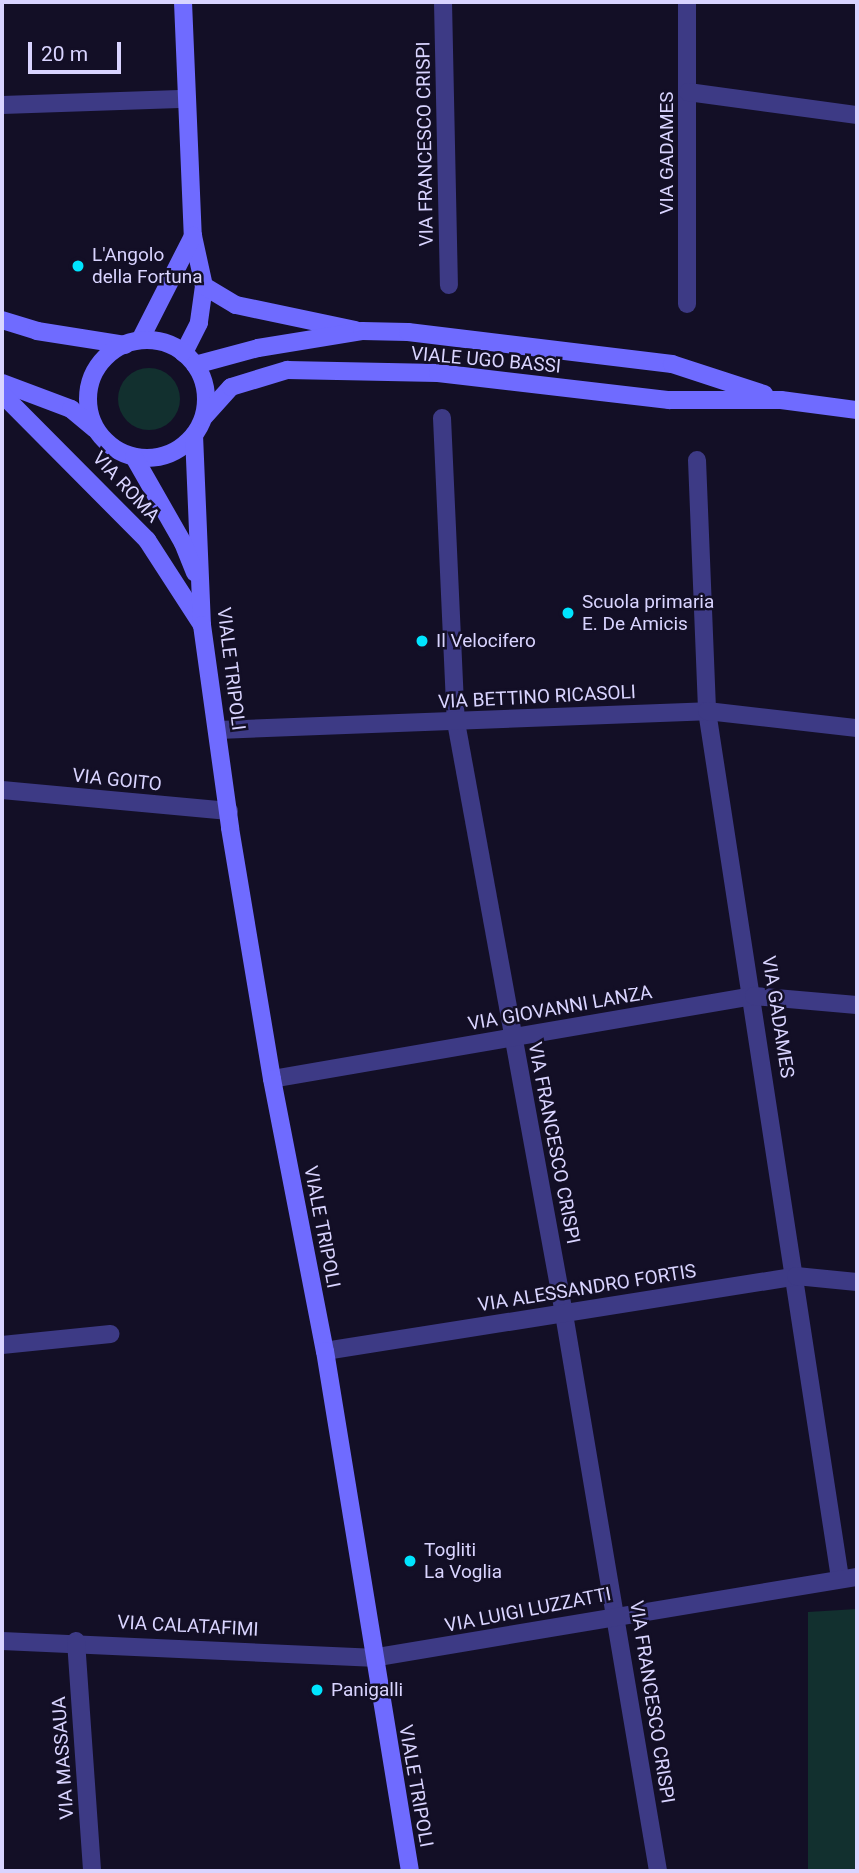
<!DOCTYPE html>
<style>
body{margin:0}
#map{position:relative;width:859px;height:1873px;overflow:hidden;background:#130f26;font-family:Roboto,sans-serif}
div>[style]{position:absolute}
.green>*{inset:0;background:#12302f}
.round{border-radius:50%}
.street>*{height:18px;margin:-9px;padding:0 9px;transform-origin:9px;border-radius:9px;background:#3d3a85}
.secondary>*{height:18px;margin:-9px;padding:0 9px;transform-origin:9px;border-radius:9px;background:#6f6bff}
.secondary>.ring{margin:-9px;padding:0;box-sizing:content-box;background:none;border:18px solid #6f6bff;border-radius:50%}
.dots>*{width:19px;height:19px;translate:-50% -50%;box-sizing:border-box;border:4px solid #130f26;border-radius:50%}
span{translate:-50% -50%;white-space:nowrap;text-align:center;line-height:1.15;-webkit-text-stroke:5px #130f26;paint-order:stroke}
.street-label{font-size:19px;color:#d9d4ff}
.poi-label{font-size:19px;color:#d9d4ff}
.left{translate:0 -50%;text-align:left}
.frame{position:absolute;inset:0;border:4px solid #d9d4ff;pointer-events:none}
.scale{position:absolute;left:28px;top:42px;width:93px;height:32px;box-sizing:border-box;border:4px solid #d9d4ff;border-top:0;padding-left:9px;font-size:21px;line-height:24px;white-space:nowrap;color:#d9d4ff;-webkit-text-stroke:5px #130f26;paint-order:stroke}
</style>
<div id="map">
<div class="green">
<i class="round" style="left:118px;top:368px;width:62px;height:62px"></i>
<i style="clip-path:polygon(857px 1609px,857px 1871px,808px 1871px,808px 1612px)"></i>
</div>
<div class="street">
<i style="left:443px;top:2px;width:283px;rotate:88.8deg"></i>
<i style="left:687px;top:2px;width:302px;rotate:90deg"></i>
<i style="left:688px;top:92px;width:171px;rotate:7.8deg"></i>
<i style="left:2px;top:105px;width:185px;rotate:-1.9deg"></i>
<i style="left:442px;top:418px;width:304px;rotate:87.4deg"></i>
<i style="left:456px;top:722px;width:602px;rotate:79.66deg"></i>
<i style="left:564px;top:1314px;width:565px;rotate:80.42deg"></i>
<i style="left:697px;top:460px;width:251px;rotate:87.7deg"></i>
<i style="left:707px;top:711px;width:877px;rotate:81.28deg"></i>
<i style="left:218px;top:730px;width:489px;rotate:-2.2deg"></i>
<i style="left:707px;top:711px;width:151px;rotate:6.5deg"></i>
<i style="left:2px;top:790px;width:228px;rotate:5.3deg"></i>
<i style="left:272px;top:1079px;width:489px;rotate:-9.8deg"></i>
<i style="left:754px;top:996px;width:103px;rotate:5deg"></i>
<i style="left:2px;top:1345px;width:109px;rotate:-5.8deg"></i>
<i style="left:325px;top:1351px;width:477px;rotate:-9deg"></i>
<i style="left:796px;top:1276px;width:61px;rotate:5.6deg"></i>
<i style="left:2px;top:1641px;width:370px;rotate:2.6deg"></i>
<i style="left:372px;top:1658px;width:492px;rotate:-9.5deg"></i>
<i style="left:76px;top:1641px;width:231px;rotate:86deg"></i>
</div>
<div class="secondary">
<i style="left:183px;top:2px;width:234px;rotate:87.6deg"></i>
<i style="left:193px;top:236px;width:51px;rotate:77.6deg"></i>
<i style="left:204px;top:286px;width:37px;rotate:98deg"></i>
<i style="left:199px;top:323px;width:34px;rotate:117deg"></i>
<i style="left:204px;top:286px;width:37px;rotate:31deg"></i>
<i style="left:236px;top:305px;width:122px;rotate:11.9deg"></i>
<i style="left:2px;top:320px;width:37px;rotate:17deg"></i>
<i style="left:37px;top:331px;width:89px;rotate:9deg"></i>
<i style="left:140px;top:340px;width:117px;rotate:-63deg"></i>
<i class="ring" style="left:88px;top:340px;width:100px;height:100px"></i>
<i style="left:195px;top:365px;width:65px;rotate:-15.1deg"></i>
<i style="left:258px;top:348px;width:105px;rotate:-9.3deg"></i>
<i style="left:362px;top:331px;width:46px;rotate:1.2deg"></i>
<i style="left:408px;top:332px;width:266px;rotate:6.9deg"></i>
<i style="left:672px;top:364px;width:97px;rotate:18.1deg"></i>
<i style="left:2px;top:383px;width:74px;rotate:20.6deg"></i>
<i style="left:71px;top:409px;width:31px;rotate:40deg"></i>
<i style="left:2px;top:394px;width:206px;rotate:45.2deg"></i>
<i style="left:147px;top:540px;width:101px;rotate:57.1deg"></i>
<i style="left:204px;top:417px;width:40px;rotate:-48deg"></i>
<i style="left:231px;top:387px;width:59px;rotate:-16.9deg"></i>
<i style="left:287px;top:370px;width:151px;rotate:1.1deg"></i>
<i style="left:438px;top:373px;width:233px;rotate:6.7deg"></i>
<i style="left:669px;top:400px;width:112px"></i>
<i style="left:781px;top:400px;width:77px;rotate:7.5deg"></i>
<i style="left:194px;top:435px;width:190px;rotate:87.6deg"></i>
<i style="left:202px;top:625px;width:205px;rotate:82.1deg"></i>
<i style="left:230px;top:828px;width:254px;rotate:80.5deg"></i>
<i style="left:272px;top:1079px;width:277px;rotate:79deg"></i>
<i style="left:325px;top:1351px;width:527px;rotate:80.72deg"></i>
<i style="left:134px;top:457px;width:99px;rotate:60.3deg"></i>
<i style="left:183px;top:543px;width:32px;rotate:68deg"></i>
</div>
<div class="dots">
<i style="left:78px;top:266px;background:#00e5ff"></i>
<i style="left:568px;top:613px;background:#00e5ff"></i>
<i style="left:422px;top:641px;background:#00e5ff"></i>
<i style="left:410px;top:1561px;background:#00e5ff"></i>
<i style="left:317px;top:1690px;background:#00e5ff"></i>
</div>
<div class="street-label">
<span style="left:425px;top:144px;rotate:-91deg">VIA FRANCESCO CRISPI</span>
<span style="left:667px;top:153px;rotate:-90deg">VIA GADAMES</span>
<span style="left:486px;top:360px;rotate:5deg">VIALE UGO BASSI</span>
<span style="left:126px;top:487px;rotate:47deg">VIA ROMA</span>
<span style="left:231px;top:669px;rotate:83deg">VIALE TRIPOLI</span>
<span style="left:537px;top:697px;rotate:-3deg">VIA BETTINO RICASOLI</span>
<span style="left:117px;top:780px;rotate:6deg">VIA GOITO</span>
<span style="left:560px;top:1008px;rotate:-10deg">VIA GIOVANNI LANZA</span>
<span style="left:778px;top:1017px;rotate:81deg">VIA GADAMES</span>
<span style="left:554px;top:1143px;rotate:79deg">VIA FRANCESCO CRISPI</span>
<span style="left:322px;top:1227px;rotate:79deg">VIALE TRIPOLI</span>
<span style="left:587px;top:1288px;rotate:-9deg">VIA ALESSANDRO FORTIS</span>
<span style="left:528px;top:1610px;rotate:-11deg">VIA LUIGI LUZZATTI</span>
<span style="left:188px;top:1626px;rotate:3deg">VIA CALATAFIMI</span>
<span style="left:652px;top:1702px;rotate:81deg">VIA FRANCESCO CRISPI</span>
<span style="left:63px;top:1758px;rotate:-94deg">VIA MASSAUA</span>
<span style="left:416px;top:1786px;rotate:80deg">VIALE TRIPOLI</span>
</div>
<div class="poi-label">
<span class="left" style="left:92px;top:266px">L'Angolo<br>della Fortuna</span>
<span class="left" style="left:582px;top:613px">Scuola primaria<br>E. De Amicis</span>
<span class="left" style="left:436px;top:641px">Il Velocifero</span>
<span class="left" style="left:424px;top:1561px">Togliti<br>La Voglia</span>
<span class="left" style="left:331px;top:1690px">Panigalli</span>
</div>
<div class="frame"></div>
<div class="scale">20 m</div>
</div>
